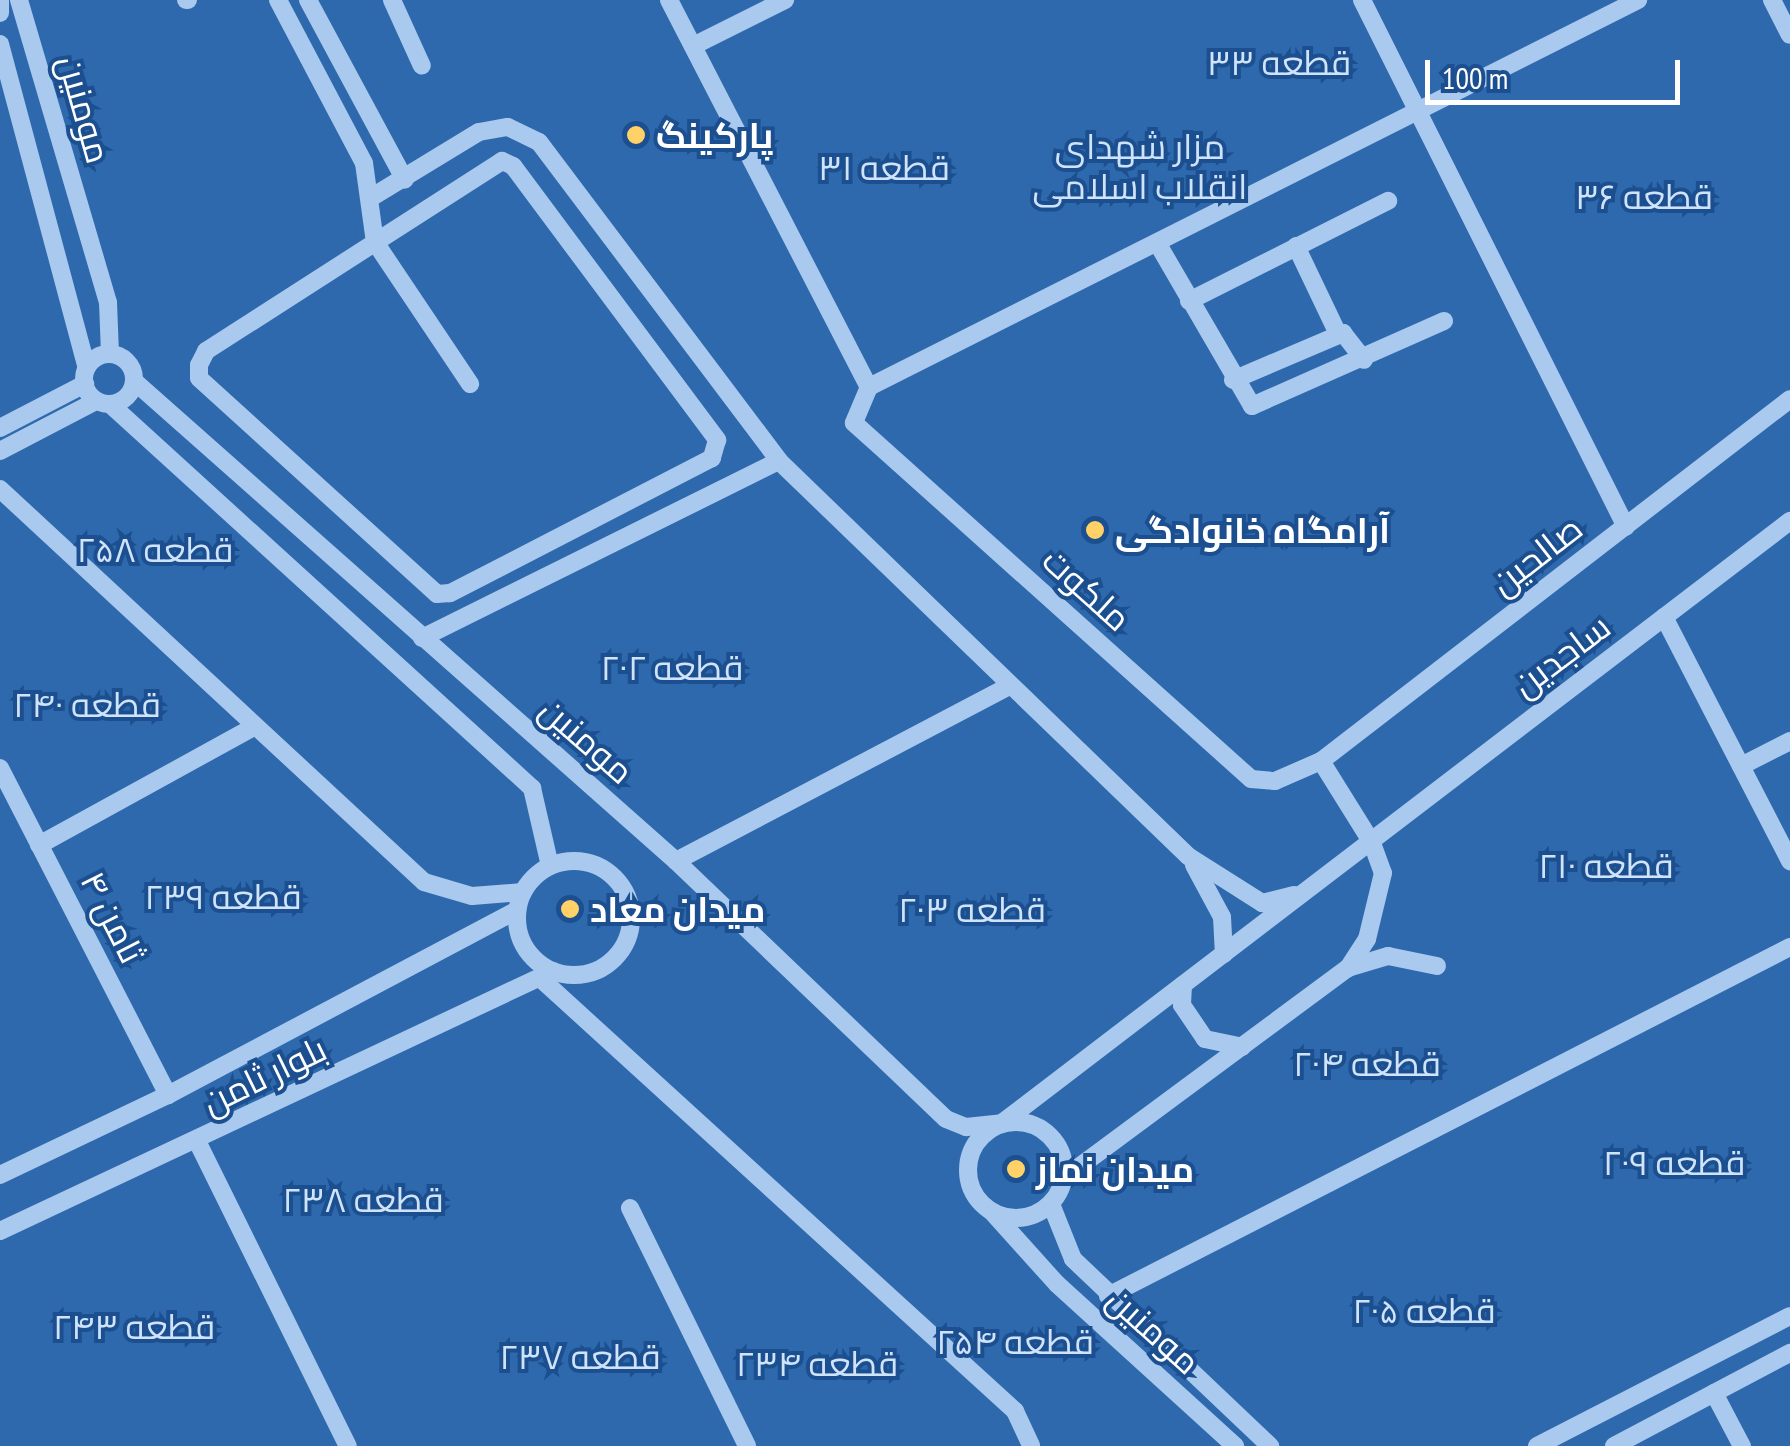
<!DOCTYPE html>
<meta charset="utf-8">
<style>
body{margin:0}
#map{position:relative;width:1790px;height:1446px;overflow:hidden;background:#1b4f8f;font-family:"PT Sans Narrow",Cairo,sans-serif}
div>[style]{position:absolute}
.green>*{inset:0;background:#2e69ad}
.minor>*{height:18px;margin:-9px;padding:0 9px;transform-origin:9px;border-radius:9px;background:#a9c9ee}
.minor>.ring{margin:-9px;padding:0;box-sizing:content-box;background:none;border:18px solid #a9c9ee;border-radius:50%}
.dots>*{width:28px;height:28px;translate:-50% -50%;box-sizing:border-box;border:5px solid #1b4f8f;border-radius:50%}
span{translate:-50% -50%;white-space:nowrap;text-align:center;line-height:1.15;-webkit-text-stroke:8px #1b4f8f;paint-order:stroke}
.park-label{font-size:35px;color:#cfe3fa}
.street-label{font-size:35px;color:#fff}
.poi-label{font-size:35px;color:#fff;font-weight:700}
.left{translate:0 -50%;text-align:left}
.scale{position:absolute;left:1425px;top:60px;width:255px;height:45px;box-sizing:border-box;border:5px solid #fff;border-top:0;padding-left:12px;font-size:30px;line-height:35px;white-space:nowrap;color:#fff;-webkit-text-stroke:8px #1b4f8f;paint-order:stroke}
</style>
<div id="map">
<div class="green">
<i style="clip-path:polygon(0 0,1790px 0,1790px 1446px,0 1446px)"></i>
</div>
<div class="minor">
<i style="left:19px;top:0;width:315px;rotate:73.6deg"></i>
<i style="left:108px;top:302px;width:52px;rotate:87.8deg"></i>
<i style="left:186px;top:0;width:2px"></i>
<i style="left:278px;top:0;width:184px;rotate:62.2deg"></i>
<i style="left:364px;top:163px;width:80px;rotate:82.1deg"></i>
<i style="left:375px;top:242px;width:171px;rotate:56.2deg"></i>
<i style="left:308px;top:0;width:204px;rotate:61.7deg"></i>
<i style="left:392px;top:0;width:72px;rotate:65.6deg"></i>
<i style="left:669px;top:0;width:436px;rotate:62.7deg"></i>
<i style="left:1362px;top:0;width:589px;rotate:63.39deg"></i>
<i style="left:1772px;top:0;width:39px;rotate:63deg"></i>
<i style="left:0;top:13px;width:13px;rotate:-90deg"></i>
<i style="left:0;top:44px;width:335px;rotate:75deg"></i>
<i style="left:693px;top:46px;width:103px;rotate:-26.6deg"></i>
<i style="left:502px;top:161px;width:12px;rotate:24deg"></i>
<i style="left:513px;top:166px;width:342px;rotate:53.3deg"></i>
<i style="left:717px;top:440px;width:19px;rotate:106deg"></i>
<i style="left:712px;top:458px;width:295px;rotate:152.7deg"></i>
<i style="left:450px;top:593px;width:13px;rotate:176deg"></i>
<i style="left:437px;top:594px;width:321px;rotate:-137.8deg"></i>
<i style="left:199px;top:378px;width:13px;rotate:-90deg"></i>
<i style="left:199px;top:365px;width:16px;rotate:-63deg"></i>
<i style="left:206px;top:351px;width:352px;rotate:-32.7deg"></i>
<i style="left:372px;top:197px;width:125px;rotate:-31.3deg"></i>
<i style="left:479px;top:132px;width:29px;rotate:-10deg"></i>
<i style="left:508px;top:127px;width:34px;rotate:26deg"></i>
<i style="left:539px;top:142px;width:399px;rotate:53deg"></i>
<i style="left:779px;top:461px;width:569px;rotate:44deg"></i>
<i style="left:1188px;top:856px;width:88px;rotate:32.4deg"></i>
<i style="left:1262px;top:903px;width:33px;rotate:-14deg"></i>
<i style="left:1159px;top:246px;width:185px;rotate:59.8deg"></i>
<i style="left:1252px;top:406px;width:210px;rotate:-23.9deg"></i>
<i style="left:1296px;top:246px;width:98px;rotate:64.5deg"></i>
<i style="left:1189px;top:301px;width:223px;rotate:-26.7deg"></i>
<i class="ring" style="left:84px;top:354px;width:32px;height:32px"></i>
<i style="left:1233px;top:380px;width:120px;rotate:-23.1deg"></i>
<i style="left:1343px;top:333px;width:34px;rotate:52deg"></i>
<i style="left:134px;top:381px;width:724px;rotate:41.53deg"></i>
<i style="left:676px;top:861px;width:373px;rotate:43.7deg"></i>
<i style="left:946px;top:1119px;width:22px;rotate:22deg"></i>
<i style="left:966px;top:1127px;width:36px;rotate:-6deg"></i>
<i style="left:1002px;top:1123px;width:992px;rotate:-37.38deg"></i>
<i style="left:869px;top:387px;width:39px;rotate:113deg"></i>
<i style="left:854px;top:423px;width:533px;rotate:41.88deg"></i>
<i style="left:1251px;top:779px;width:24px;rotate:5deg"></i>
<i style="left:1275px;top:781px;width:50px;rotate:-23.5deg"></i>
<i style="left:1321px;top:761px;width:592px;rotate:-37.66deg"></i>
<i style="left:869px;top:387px;width:861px;rotate:-26.71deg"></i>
<i style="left:110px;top:404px;width:571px;rotate:42.3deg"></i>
<i style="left:532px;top:788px;width:80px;rotate:77deg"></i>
<i style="left:0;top:428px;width:96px;rotate:-27.4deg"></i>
<i style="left:0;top:451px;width:108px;rotate:-27.5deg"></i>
<i style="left:0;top:489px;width:578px;rotate:42.83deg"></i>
<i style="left:424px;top:882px;width:50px;rotate:16.3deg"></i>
<i style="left:472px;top:896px;width:51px;rotate:-4.5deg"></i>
<i style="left:1664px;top:617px;width:275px;rotate:62.7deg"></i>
<i style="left:422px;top:638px;width:398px;rotate:-26.4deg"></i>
<i style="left:1321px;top:761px;width:97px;rotate:58.1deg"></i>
<i style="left:1372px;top:843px;width:32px;rotate:70deg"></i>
<i style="left:1383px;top:873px;width:68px;rotate:103.6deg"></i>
<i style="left:1367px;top:939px;width:35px;rotate:123deg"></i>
<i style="left:1741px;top:766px;width:55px;rotate:-27deg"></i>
<i style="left:0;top:768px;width:368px;rotate:62.8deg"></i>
<i style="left:39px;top:845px;width:245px;rotate:-28.8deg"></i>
<i class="ring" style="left:517px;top:861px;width:96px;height:96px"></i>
<i style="left:676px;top:861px;width:378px;rotate:-27.7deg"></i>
<i style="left:1194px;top:865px;width:59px;rotate:61.7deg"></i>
<i style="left:1222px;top:917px;width:37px;rotate:87deg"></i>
<i style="left:540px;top:978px;width:643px;rotate:42.35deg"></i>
<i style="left:1015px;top:1411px;width:38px;rotate:65deg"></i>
<i style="left:1183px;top:985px;width:20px;rotate:93deg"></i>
<i style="left:1182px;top:1005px;width:41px;rotate:55.9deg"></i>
<i style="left:1205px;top:1039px;width:38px;rotate:12deg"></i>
<i class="ring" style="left:968px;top:1122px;width:78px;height:78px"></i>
<i style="left:198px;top:1143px;width:338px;rotate:63.7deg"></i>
<i style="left:0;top:1175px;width:186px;rotate:-25.5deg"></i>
<i style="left:168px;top:1095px;width:395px;rotate:-27.9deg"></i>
<i style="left:1064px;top:1178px;width:353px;rotate:-36.5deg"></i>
<i style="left:1348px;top:968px;width:42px;rotate:-16.7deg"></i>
<i style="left:1388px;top:956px;width:50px;rotate:11.5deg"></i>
<i style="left:1051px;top:1204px;width:59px;rotate:68.2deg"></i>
<i style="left:1073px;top:1259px;width:272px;rotate:43.5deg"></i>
<i style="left:630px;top:1208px;width:265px;rotate:63.8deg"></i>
<i style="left:993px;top:1213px;width:96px;rotate:48deg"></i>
<i style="left:1057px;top:1284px;width:241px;rotate:42.3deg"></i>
<i style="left:0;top:1231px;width:611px;rotate:-25.18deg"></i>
<i style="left:1108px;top:1296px;width:766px;rotate:-27.1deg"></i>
<i style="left:1714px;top:1393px;width:60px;rotate:62.2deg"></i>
<i style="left:1537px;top:1446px;width:284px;rotate:-27.2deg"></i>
<i style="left:1614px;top:1446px;width:199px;rotate:-27.9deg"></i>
</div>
<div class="dots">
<i style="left:636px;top:135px;background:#ffd166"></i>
<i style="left:1095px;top:530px;background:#ffd166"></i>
<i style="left:570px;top:909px;background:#ffd166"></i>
<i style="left:1016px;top:1169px;background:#ffd166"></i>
</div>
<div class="park-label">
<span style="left:1279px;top:62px">قطعه ۳۳</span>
<span style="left:1140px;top:166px">مزار شهدای<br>انقلاب اسلامی</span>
<span style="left:884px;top:167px">قطعه ۳۱</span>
<span style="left:1644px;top:196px">قطعه ۳۶</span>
<span style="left:155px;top:549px">قطعه ۲۵۸</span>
<span style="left:672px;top:667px">قطعه ۲۰۲</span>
<span style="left:87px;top:704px">قطعه ۲۴۰</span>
<span style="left:1606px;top:865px">قطعه ۲۱۰</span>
<span style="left:223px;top:896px">قطعه ۲۳۹</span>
<span style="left:972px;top:909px">قطعه ۲۰۳</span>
<span style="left:1367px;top:1063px">قطعه ۲۰۴</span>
<span style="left:1674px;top:1162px">قطعه ۲۰۹</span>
<span style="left:363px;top:1199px">قطعه ۲۳۸</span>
<span style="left:1424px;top:1310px">قطعه ۲۰۵</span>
<span style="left:134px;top:1326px">قطعه ۲۴۳</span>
<span style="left:1015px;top:1341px">قطعه ۲۵۴</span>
<span style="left:580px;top:1356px">قطعه ۲۳۷</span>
<span style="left:817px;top:1363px">قطعه ۲۳۴</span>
</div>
<div class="street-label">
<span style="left:85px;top:109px;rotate:74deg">مومنین</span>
<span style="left:1536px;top:555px;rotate:-38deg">صالحین</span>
<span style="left:1087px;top:589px;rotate:42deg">ملکوت</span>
<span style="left:1561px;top:655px;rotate:-37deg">ساجدین</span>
<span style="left:587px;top:740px;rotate:41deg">مومنین</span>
<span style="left:113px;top:917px;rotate:63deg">ثامن ۴</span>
<span style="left:264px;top:1075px;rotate:-26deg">بلوار ثامن</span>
<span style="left:1154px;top:1330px;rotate:42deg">مومنین</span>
</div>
<div class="poi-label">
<span class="left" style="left:656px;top:135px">پارکینگ</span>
<span class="left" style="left:1115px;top:530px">آرامگاه خانوادگی</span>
<span class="left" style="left:590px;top:909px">میدان معاد</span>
<span class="left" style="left:1036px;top:1169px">میدان نماز</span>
</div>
<div class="scale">100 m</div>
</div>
